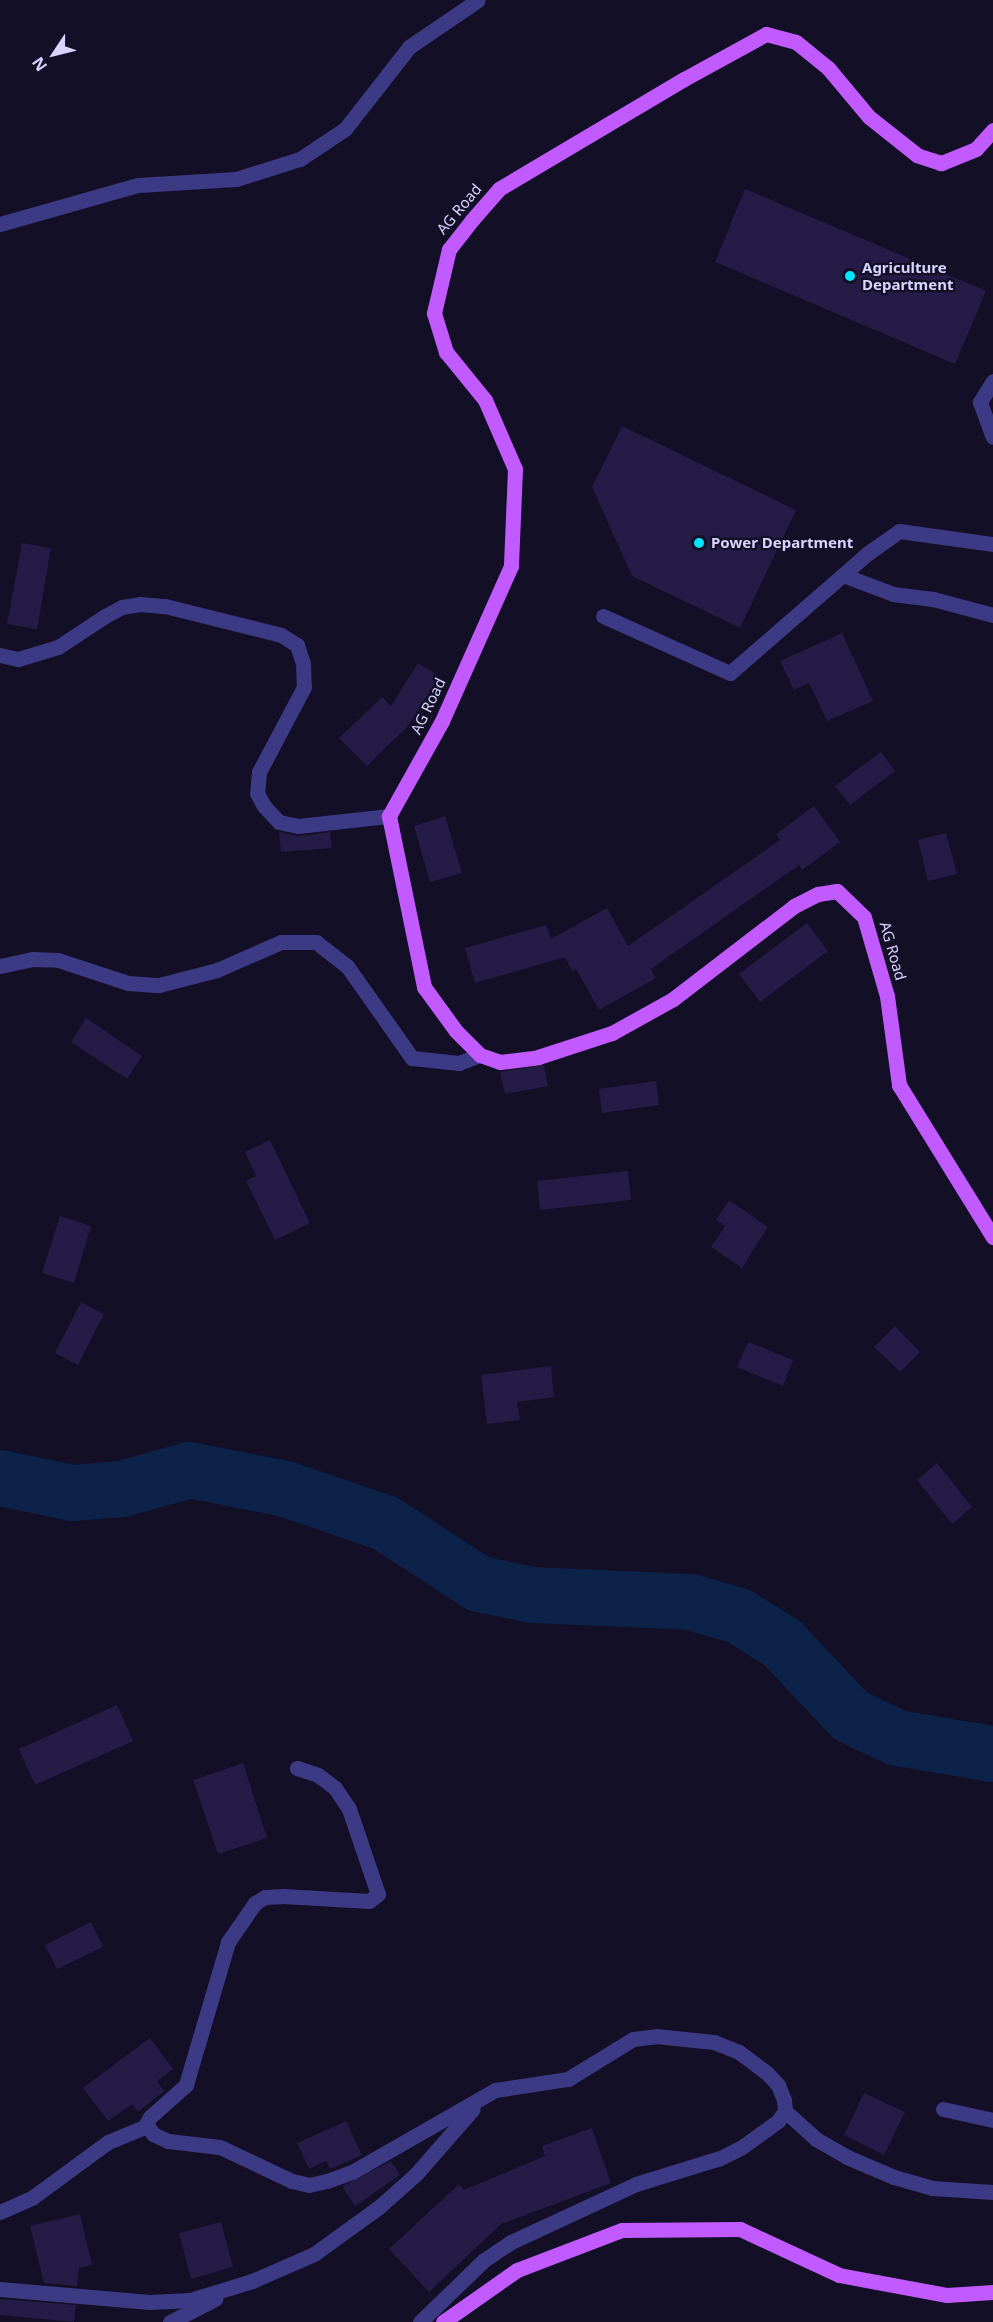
<!DOCTYPE html>
<style>
body{margin:0}
#map{position:relative;width:993px;height:2322px;overflow:hidden;background:#130f26;font-family:"Noto Sans",sans-serif}
div>[style]{position:absolute}
.river>*{height:56px;margin:-28px;padding:0 28px;transform-origin:28px;border-radius:28px;background:#0c2248}
.building>*{inset:0;background:#241b47}
.minor>*{height:15px;margin:-7.5px;padding:0 7.5px;transform-origin:7.5px;border-radius:7.5px;background:#3d3a85}
.major>*{height:15px;margin:-7.5px;padding:0 7.5px;transform-origin:7.5px;border-radius:7.5px;background:#c25bff}
.dots>*{width:16px;height:16px;translate:-50% -50%;box-sizing:border-box;border:3px solid #130f26;border-radius:50%}
span{translate:-50% -50%;white-space:nowrap;text-align:center;line-height:1.15;-webkit-text-stroke:4.5px #130f26;paint-order:stroke}
.street-label{font-size:15px;color:#d9d4ff}
.poi-label{font-size:15px;color:#d9d4ff;font-weight:700}
.left{translate:0 -50%;text-align:left}
.north{position:absolute;left:24px;top:24px;width:60px;height:60px;-webkit-text-stroke:4px #130f26;paint-order:stroke;rotate:235deg;font-size:16px;font-weight:700;line-height:24px;text-align:center;color:#d9d4ff}
.north::after{content:'';display:block;margin:auto;width:21px;height:27px;background:#d9d4ff;clip-path:polygon(50% 0,100% 100%,50% 72%,0 100%)}
</style>
<div id="map">
<div class="river">
<i style="left:0;top:1478px;width:75px;rotate:11.6deg"></i>
<i style="left:73px;top:1493px;width:49px;rotate:-4.7deg"></i>
<i style="left:122px;top:1489px;width:70px;rotate:-15.8deg"></i>
<i style="left:189px;top:1470px;width:99px;rotate:11.1deg"></i>
<i style="left:286px;top:1489px;width:105px;rotate:19deg"></i>
<i style="left:385px;top:1523px;width:112px;rotate:33deg"></i>
<i style="left:479px;top:1584px;width:54px;rotate:11.7deg"></i>
<i style="left:532px;top:1595px;width:158px;rotate:2.5deg"></i>
<i style="left:690px;top:1602px;width:51px;rotate:15.9deg"></i>
<i style="left:739px;top:1616px;width:51px;rotate:32.1deg"></i>
<i style="left:782px;top:1643px;width:100px;rotate:46.6deg"></i>
<i style="left:851px;top:1716px;width:51px;rotate:25.6deg"></i>
<i style="left:897px;top:1738px;width:97px;rotate:9.5deg"></i>
</div>
<div class="building">
<i style="clip-path:polygon(745px 189px,986px 291px,955px 364px,715px 262px)"></i>
<i style="clip-path:polygon(622px 426px,796px 510px,740px 628px,632px 576px,592px 487px)"></i>
<i style="clip-path:polygon(22px 543px,51px 548px,37px 629px,7px 624px)"></i>
<i style="clip-path:polygon(842px 633px,873px 701px,827px 721px,809px 683px,794px 690px,780px 661px)"></i>
<i style="clip-path:polygon(418px 663px,439px 676px,408px 726px,367px 766px,339px 738px,382px 697px,391px 706px)"></i>
<i style="clip-path:polygon(881px 752px,895px 771px,850px 805px,835px 786px)"></i>
<i style="clip-path:polygon(814px 806px,840px 842px,802px 870px,799px 865px,651px 969px,656px 978px,599px 1010px,576px 969px,572px 971px,565px 957px,475px 983px,465px 948px,546px 925px,551px 939px,607px 908px,628px 946px,780px 840px,776px 834px)"></i>
<i style="clip-path:polygon(445px 816px,462px 873px,430px 882px,414px 826px)"></i>
<i style="clip-path:polygon(279px 832px,299px 836px,330px 832px,332px 848px,281px 852px)"></i>
<i style="clip-path:polygon(946px 833px,957px 874px,928px 881px,918px 840px)"></i>
<i style="clip-path:polygon(807px 923px,828px 951px,760px 1002px,739px 974px)"></i>
<i style="clip-path:polygon(86px 1018px,142px 1056px,127px 1079px,71px 1042px)"></i>
<i style="clip-path:polygon(544px 1065px,548px 1086px,505px 1094px,500px 1072px)"></i>
<i style="clip-path:polygon(656px 1081px,659px 1105px,602px 1113px,599px 1089px)"></i>
<i style="clip-path:polygon(270px 1140px,310px 1223px,275px 1240px,246px 1181px,256px 1176px,245px 1152px)"></i>
<i style="clip-path:polygon(628px 1171px,631px 1200px,540px 1210px,537px 1181px)"></i>
<i style="clip-path:polygon(729px 1200px,768px 1227px,742px 1268px,711px 1247px,725px 1226px,716px 1220px)"></i>
<i style="clip-path:polygon(60px 1216px,91px 1226px,74px 1283px,42px 1273px)"></i>
<i style="clip-path:polygon(81px 1302px,104px 1314px,78px 1365px,55px 1353px)"></i>
<i style="clip-path:polygon(895px 1326px,920px 1352px,900px 1372px,874px 1347px)"></i>
<i style="clip-path:polygon(748px 1342px,793px 1360px,783px 1386px,737px 1367px)"></i>
<i style="clip-path:polygon(551px 1366px,554px 1397px,517px 1402px,520px 1420px,487px 1424px,481px 1375px)"></i>
<i style="clip-path:polygon(937px 1463px,972px 1507px,952px 1524px,917px 1480px)"></i>
<i style="clip-path:polygon(117px 1705px,133px 1741px,35px 1785px,19px 1749px)"></i>
<i style="clip-path:polygon(243px 1763px,267px 1838px,218px 1854px,193px 1780px)"></i>
<i style="clip-path:polygon(91px 1922px,103px 1947px,57px 1969px,45px 1945px)"></i>
<i style="clip-path:polygon(150px 2038px,173px 2069px,157px 2081px,164px 2091px,138px 2112px,132px 2104px,108px 2121px,83px 2088px)"></i>
<i style="clip-path:polygon(864px 2093px,905px 2112px,884px 2155px,844px 2135px)"></i>
<i style="clip-path:polygon(346px 2121px,362px 2155px,331px 2169px,326px 2161px,309px 2169px,297px 2143px)"></i>
<i style="clip-path:polygon(592px 2128px,611px 2183px,501px 2224px,429px 2292px,389px 2249px,459px 2184px,464px 2190px,545px 2156px,542px 2146px)"></i>
<i style="clip-path:polygon(391px 2161px,400px 2175px,355px 2206px,342px 2186px)"></i>
<i style="clip-path:polygon(80px 2214px,92px 2265px,79px 2268px,77px 2286px,44px 2283px,30px 2226px)"></i>
<i style="clip-path:polygon(221px 2222px,233px 2267px,191px 2279px,179px 2233px)"></i>
<i style="clip-path:polygon(0 2299px,76px 2305px,74px 2322px,0 2315px)"></i>
</div>
<div class="minor">
<i style="left:0;top:224px;width:143px;rotate:-15.8deg"></i>
<i style="left:138px;top:185px;width:98px;rotate:-3.5deg"></i>
<i style="left:236px;top:179px;width:67px;rotate:-17.4deg"></i>
<i style="left:300px;top:159px;width:54px;rotate:-33.7deg"></i>
<i style="left:345px;top:129px;width:104px;rotate:-52deg"></i>
<i style="left:409px;top:47px;width:83px;rotate:-34.3deg"></i>
<i style="left:993px;top:381px;width:25px;rotate:122deg"></i>
<i style="left:980px;top:402px;width:37px;rotate:70deg"></i>
<i style="left:843px;top:575px;width:53px;rotate:20.8deg"></i>
<i style="left:893px;top:594px;width:40px;rotate:7.1deg"></i>
<i style="left:933px;top:599px;width:62px;rotate:14.9deg"></i>
<i style="left:603px;top:616px;width:139px;rotate:24.2deg"></i>
<i style="left:730px;top:673px;width:183px;rotate:-41deg"></i>
<i style="left:868px;top:553px;width:38px;rotate:-35deg"></i>
<i style="left:899px;top:531px;width:95px;rotate:7.9deg"></i>
<i style="left:0;top:655px;width:18px;rotate:13deg"></i>
<i style="left:18px;top:659px;width:42px;rotate:-16.7deg"></i>
<i style="left:58px;top:647px;width:56px;rotate:-33.4deg"></i>
<i style="left:105px;top:616px;width:19px;rotate:-28deg"></i>
<i style="left:122px;top:607px;width:18px;rotate:-9deg"></i>
<i style="left:140px;top:604px;width:25px;rotate:5deg"></i>
<i style="left:165px;top:606px;width:120px;rotate:14deg"></i>
<i style="left:281px;top:635px;width:19px;rotate:32deg"></i>
<i style="left:297px;top:645px;width:19px;rotate:72deg"></i>
<i style="left:303px;top:663px;width:24px;rotate:88deg"></i>
<i style="left:304px;top:687px;width:96px;rotate:117.9deg"></i>
<i style="left:259px;top:772px;width:21px;rotate:95deg"></i>
<i style="left:257px;top:793px;width:15px;rotate:62deg"></i>
<i style="left:264px;top:806px;width:22px;rotate:47deg"></i>
<i style="left:279px;top:822px;width:19px;rotate:12deg"></i>
<i style="left:298px;top:826px;width:92px;rotate:-6.3deg"></i>
<i style="left:0;top:966px;width:34px;rotate:-12deg"></i>
<i style="left:33px;top:959px;width:25px;rotate:2deg"></i>
<i style="left:58px;top:960px;width:74px;rotate:18.2deg"></i>
<i style="left:128px;top:983px;width:31px;rotate:4deg"></i>
<i style="left:159px;top:985px;width:60px;rotate:-14.5deg"></i>
<i style="left:217px;top:970px;width:70px;rotate:-23.6deg"></i>
<i style="left:281px;top:942px;width:35px"></i>
<i style="left:316px;top:942px;width:39px;rotate:38deg"></i>
<i style="left:347px;top:966px;width:113px;rotate:54.8deg"></i>
<i style="left:412px;top:1058px;width:47px;rotate:6.1deg"></i>
<i style="left:459px;top:1063px;width:22px;rotate:-21deg"></i>
<i style="left:297px;top:1768px;width:22px;rotate:18deg"></i>
<i style="left:318px;top:1775px;width:21px;rotate:37deg"></i>
<i style="left:335px;top:1788px;width:25px;rotate:56deg"></i>
<i style="left:349px;top:1809px;width:90px;rotate:71.2deg"></i>
<i style="left:378px;top:1894px;width:11px;rotate:142deg"></i>
<i style="left:369px;top:1901px;width:86px;rotate:-176.7deg"></i>
<i style="left:283px;top:1896px;width:18px;rotate:177deg"></i>
<i style="left:265px;top:1897px;width:12px;rotate:149deg"></i>
<i style="left:255px;top:1903px;width:47px;rotate:124.7deg"></i>
<i style="left:228px;top:1942px;width:149px;rotate:106.4deg"></i>
<i style="left:186px;top:2085px;width:48px;rotate:138.4deg"></i>
<i style="left:150px;top:2117px;width:8px;rotate:120deg"></i>
<i style="left:146px;top:2124px;width:12px;rotate:55deg"></i>
<i style="left:153px;top:2134px;width:17px;rotate:25deg"></i>
<i style="left:168px;top:2141px;width:52px;rotate:6.6deg"></i>
<i style="left:220px;top:2147px;width:80px;rotate:25.3deg"></i>
<i style="left:292px;top:2181px;width:17px;rotate:13deg"></i>
<i style="left:309px;top:2185px;width:18px;rotate:-13deg"></i>
<i style="left:327px;top:2181px;width:27px;rotate:-20deg"></i>
<i style="left:352px;top:2172px;width:165px;rotate:-29.8deg"></i>
<i style="left:495px;top:2090px;width:74px;rotate:-8.6deg"></i>
<i style="left:568px;top:2079px;width:76px;rotate:-31.6deg"></i>
<i style="left:633px;top:2039px;width:23px;rotate:-7deg"></i>
<i style="left:656px;top:2036px;width:58px;rotate:5.9deg"></i>
<i style="left:714px;top:2042px;width:27px;rotate:22deg"></i>
<i style="left:739px;top:2052px;width:34px;rotate:37deg"></i>
<i style="left:766px;top:2072px;width:18px;rotate:47deg"></i>
<i style="left:778px;top:2085px;width:16px;rotate:68deg"></i>
<i style="left:784px;top:2100px;width:11px;rotate:85deg"></i>
<i style="left:785px;top:2111px;width:12px;rotate:125deg"></i>
<i style="left:778px;top:2121px;width:44px;rotate:144.2deg"></i>
<i style="left:742px;top:2147px;width:25px;rotate:153deg"></i>
<i style="left:720px;top:2158px;width:88px;rotate:162.8deg"></i>
<i style="left:636px;top:2184px;width:138px;rotate:155.1deg"></i>
<i style="left:511px;top:2242px;width:32px;rotate:146deg"></i>
<i style="left:484px;top:2260px;width:89px;rotate:135.9deg"></i>
<i style="left:943px;top:2109px;width:51px;rotate:12.4deg"></i>
<i style="left:785px;top:2111px;width:42px;rotate:42.1deg"></i>
<i style="left:816px;top:2139px;width:36px;rotate:30deg"></i>
<i style="left:847px;top:2157px;width:51px;rotate:23.1deg"></i>
<i style="left:894px;top:2177px;width:40px;rotate:16deg"></i>
<i style="left:932px;top:2188px;width:61px;rotate:3.8deg"></i>
<i style="left:0;top:2212px;width:36px;rotate:-24deg"></i>
<i style="left:33px;top:2197px;width:93px;rotate:-36.3deg"></i>
<i style="left:108px;top:2142px;width:42px;rotate:-22.3deg"></i>
<i style="left:0;top:2289px;width:150px;rotate:5deg"></i>
<i style="left:149px;top:2302px;width:41px;rotate:-2.8deg"></i>
<i style="left:190px;top:2300px;width:65px;rotate:-17deg"></i>
<i style="left:252px;top:2281px;width:68px;rotate:-23.5deg"></i>
<i style="left:314px;top:2254px;width:80px;rotate:-35.9deg"></i>
<i style="left:379px;top:2207px;width:50px;rotate:-41.7deg"></i>
<i style="left:416px;top:2174px;width:86px;rotate:-48.8deg"></i>
<i style="left:170px;top:2322px;width:51px;rotate:-27.1deg"></i>
</div>
<div class="major">
<i style="left:993px;top:130px;width:25px;rotate:132deg"></i>
<i style="left:976px;top:149px;width:38px;rotate:158deg"></i>
<i style="left:941px;top:163px;width:25px;rotate:-162deg"></i>
<i style="left:917px;top:155px;width:61px;rotate:-141.6deg"></i>
<i style="left:869px;top:117px;width:64px;rotate:-129.9deg"></i>
<i style="left:828px;top:68px;width:41px;rotate:-140.9deg"></i>
<i style="left:796px;top:42px;width:31px;rotate:-165deg"></i>
<i style="left:766px;top:34px;width:94px;rotate:151.2deg"></i>
<i style="left:684px;top:79px;width:215px;rotate:149.3deg"></i>
<i style="left:499px;top:189px;width:41px;rotate:131.1deg"></i>
<i style="left:472px;top:220px;width:37px;rotate:128deg"></i>
<i style="left:449px;top:249px;width:66px;rotate:103.2deg"></i>
<i style="left:434px;top:313px;width:41px;rotate:72.9deg"></i>
<i style="left:446px;top:352px;width:62px;rotate:50.9deg"></i>
<i style="left:485px;top:400px;width:75px;rotate:66.5deg"></i>
<i style="left:515px;top:469px;width:97px;rotate:92.4deg"></i>
<i style="left:511px;top:566px;width:170px;rotate:114deg"></i>
<i style="left:442px;top:721px;width:109px;rotate:119.2deg"></i>
<i style="left:389px;top:816px;width:175px;rotate:78.4deg"></i>
<i style="left:424px;top:987px;width:54px;rotate:54deg"></i>
<i style="left:456px;top:1031px;width:34px;rotate:45deg"></i>
<i style="left:480px;top:1055px;width:21px;rotate:19deg"></i>
<i style="left:500px;top:1062px;width:38px;rotate:-7deg"></i>
<i style="left:538px;top:1057px;width:78px;rotate:-18deg"></i>
<i style="left:612px;top:1033px;width:70px;rotate:-29.1deg"></i>
<i style="left:673px;top:999px;width:153px;rotate:-37.5deg"></i>
<i style="left:794px;top:906px;width:27px;rotate:-27deg"></i>
<i style="left:818px;top:894px;width:19px;rotate:-9deg"></i>
<i style="left:837px;top:891px;width:37px;rotate:44deg"></i>
<i style="left:864px;top:917px;width:82px;rotate:73.8deg"></i>
<i style="left:887px;top:996px;width:90px;rotate:82.3deg"></i>
<i style="left:899px;top:1085px;width:179px;rotate:58.3deg"></i>
<i style="left:443px;top:2322px;width:90px;rotate:-35.1deg"></i>
<i style="left:517px;top:2270px;width:112px;rotate:-20.9deg"></i>
<i style="left:622px;top:2230px;width:118px;rotate:-0.5deg"></i>
<i style="left:740px;top:2229px;width:109px;rotate:24.9deg"></i>
<i style="left:839px;top:2275px;width:110px;rotate:10.5deg"></i>
<i style="left:947px;top:2295px;width:46px;rotate:-3.7deg"></i>
</div>
<div class="dots">
<i style="left:850px;top:276px;background:#00e5ff"></i>
<i style="left:699px;top:543px;background:#00e5ff"></i>
</div>
<div class="street-label">
<span style="left:459px;top:209px;rotate:-50deg">AG Road</span>
<span style="left:428px;top:706px;rotate:-64deg">AG Road</span>
<span style="left:893px;top:951px;rotate:74deg">AG Road</span>
</div>
<div class="poi-label">
<span class="left" style="left:862px;top:276px">Agriculture<br>Department</span>
<span class="left" style="left:711px;top:543px">Power Department</span>
</div>
<div class="north">N</div>
</div>
